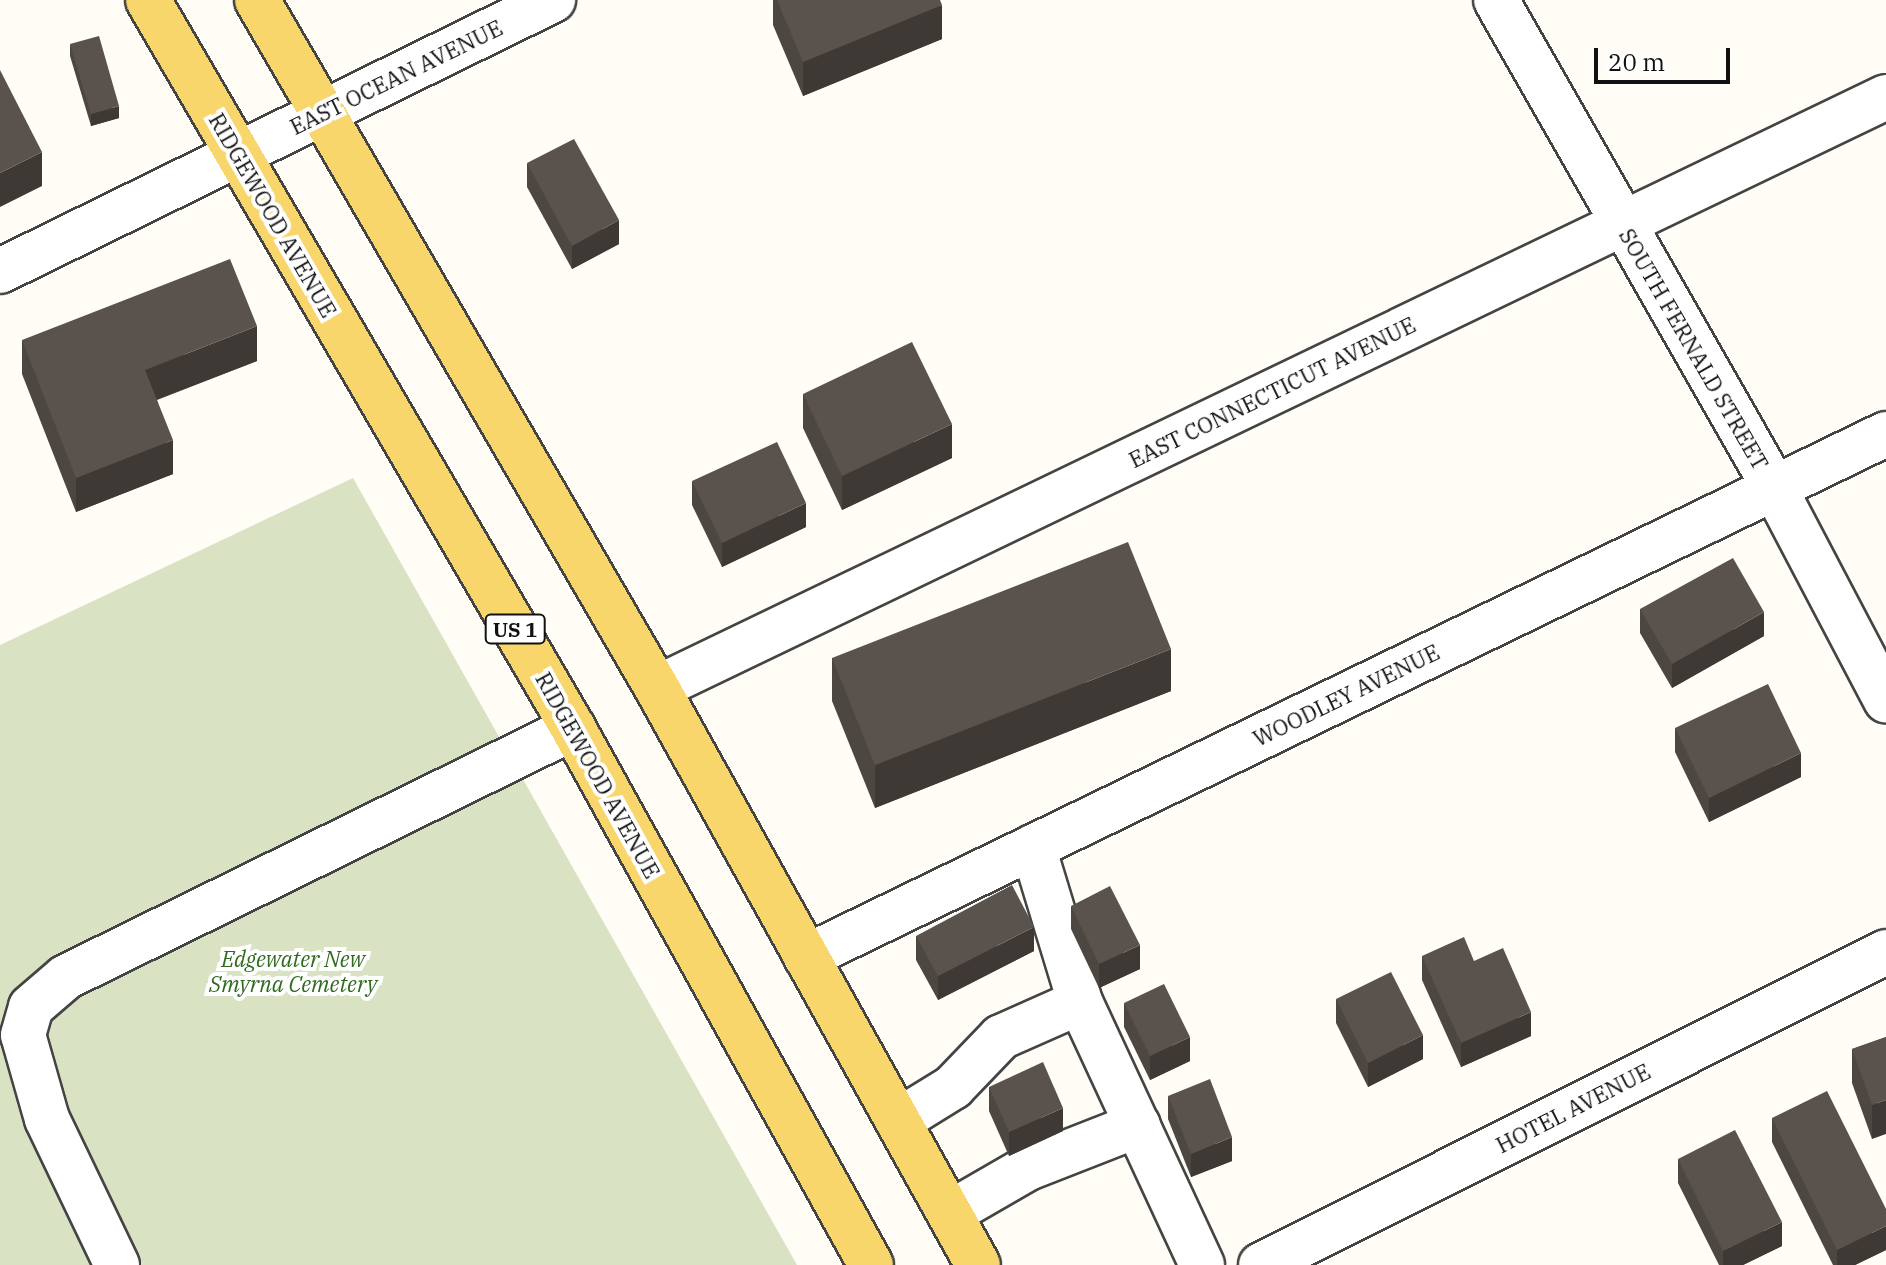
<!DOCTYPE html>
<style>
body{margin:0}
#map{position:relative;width:1886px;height:1265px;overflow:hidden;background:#fffdf5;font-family:"IBM Plex Serif",serif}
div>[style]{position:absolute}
.cemetery>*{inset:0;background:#d9e3c4}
.roads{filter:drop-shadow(2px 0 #444) drop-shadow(-2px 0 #444) drop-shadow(0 2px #444) drop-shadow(0 -2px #444)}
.minor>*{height:44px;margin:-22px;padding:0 22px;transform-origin:22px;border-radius:22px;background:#fff}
.major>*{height:44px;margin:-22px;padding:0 22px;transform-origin:22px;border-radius:22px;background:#f9d66b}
.wall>*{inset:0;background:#4d4742}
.shaded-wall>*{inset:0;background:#3f3936}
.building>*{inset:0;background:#5a524d}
span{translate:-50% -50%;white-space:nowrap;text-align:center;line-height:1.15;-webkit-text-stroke:8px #fff;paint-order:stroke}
.shield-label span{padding:2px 6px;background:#fff;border:2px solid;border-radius:6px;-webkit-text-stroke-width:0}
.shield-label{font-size:20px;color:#111;font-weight:700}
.street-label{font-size:22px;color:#111}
.park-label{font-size:22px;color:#2f6b1f;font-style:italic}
.scale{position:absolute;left:1594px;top:48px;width:136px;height:36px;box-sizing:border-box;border:4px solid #111;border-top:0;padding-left:10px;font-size:24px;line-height:28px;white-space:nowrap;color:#111;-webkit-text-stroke:6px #fff;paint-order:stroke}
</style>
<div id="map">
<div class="cemetery">
<i style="clip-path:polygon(353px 478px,797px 1265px,0 1265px,0 645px)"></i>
</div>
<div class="roads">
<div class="minor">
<i style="left:1496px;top:0;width:561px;rotate:60.28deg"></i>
<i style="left:1774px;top:487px;width:241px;rotate:62.3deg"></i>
<i style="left:0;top:271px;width:616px;rotate:-26.11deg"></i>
<i style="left:657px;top:688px;width:1364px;rotate:-25.68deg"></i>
<i style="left:1033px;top:847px;width:162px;rotate:73.1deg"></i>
<i style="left:1080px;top:1002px;width:290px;rotate:65.1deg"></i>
<i style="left:806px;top:957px;width:1200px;rotate:-25.84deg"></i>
<i style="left:898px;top:1121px;width:65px;rotate:-31.7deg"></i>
<i style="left:953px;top:1087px;width:69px;rotate:-46.2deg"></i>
<i style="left:1001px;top:1037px;width:86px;rotate:-23.9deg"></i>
<i style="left:950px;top:1213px;width:90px;rotate:-30deg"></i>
<i style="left:1028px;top:1168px;width:118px;rotate:-21.4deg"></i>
<i style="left:117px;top:1265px;width:162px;rotate:-115.6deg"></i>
<i style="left:47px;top:1119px;width:87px;rotate:-105.9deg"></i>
<i style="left:23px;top:1035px;width:29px;rotate:-74deg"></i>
<i style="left:31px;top:1007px;width:46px;rotate:-40.6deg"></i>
<i style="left:66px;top:977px;width:565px;rotate:-26.16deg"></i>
<i style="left:1261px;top:1265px;width:699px;rotate:-26.6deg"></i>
</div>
<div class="major">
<i style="left:148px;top:0;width:843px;rotate:59.72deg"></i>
<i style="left:573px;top:728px;width:614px;rotate:60.97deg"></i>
<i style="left:257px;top:0;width:796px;rotate:59.83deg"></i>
<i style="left:657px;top:688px;width:660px;rotate:60.91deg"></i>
</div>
</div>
<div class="wall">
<i style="clip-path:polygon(773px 0,940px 0,942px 39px,803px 96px,773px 25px)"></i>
<i style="clip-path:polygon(70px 44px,119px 118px,91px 126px,70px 56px)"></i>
<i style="clip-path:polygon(527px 163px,619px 244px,572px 269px,527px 187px)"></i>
<i style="clip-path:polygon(22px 340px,257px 361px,157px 400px,173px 474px,76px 512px,22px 374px)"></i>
<i style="clip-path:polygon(803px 394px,952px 458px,842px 510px,803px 428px)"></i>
<i style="clip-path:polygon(692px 481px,806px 527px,722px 567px,692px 505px)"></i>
<i style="clip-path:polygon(1640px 609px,1764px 636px,1672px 688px,1640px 633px)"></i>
<i style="clip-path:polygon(832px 658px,1171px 691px,875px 808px,832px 701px)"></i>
<i style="clip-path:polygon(1675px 728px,1801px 777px,1709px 822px,1675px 752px)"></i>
<i style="clip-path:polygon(1071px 906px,1140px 969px,1099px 988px,1071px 929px)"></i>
<i style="clip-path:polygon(916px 936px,1034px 951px,938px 1000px,916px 960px)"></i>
<i style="clip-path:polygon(1422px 956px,1474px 961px,1531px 1036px,1461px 1067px,1422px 980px)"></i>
<i style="clip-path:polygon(1336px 999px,1423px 1059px,1368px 1087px,1336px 1023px)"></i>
<i style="clip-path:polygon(1124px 1003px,1190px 1061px,1150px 1080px,1124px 1027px)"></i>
<i style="clip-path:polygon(1886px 1037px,1872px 1139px,1852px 1083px,1852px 1049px)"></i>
<i style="clip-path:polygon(989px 1087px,1063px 1131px,1009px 1156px,989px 1111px)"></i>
<i style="clip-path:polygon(1168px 1096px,1232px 1161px,1191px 1177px,1168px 1119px)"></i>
<i style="clip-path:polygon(1772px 1118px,1886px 1250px,1855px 1265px,1833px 1265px,1772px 1142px)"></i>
<i style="clip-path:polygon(1678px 1159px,1782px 1246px,1743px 1265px,1719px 1265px,1678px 1183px)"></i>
</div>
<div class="shaded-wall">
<i style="clip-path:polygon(942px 5px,942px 39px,803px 96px,803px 62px)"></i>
<i style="clip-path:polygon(119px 106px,119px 118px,91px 126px,91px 114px)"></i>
<i style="clip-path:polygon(42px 152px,42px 186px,0 207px,0 173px)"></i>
<i style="clip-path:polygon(619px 220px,619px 244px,572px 269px,572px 246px)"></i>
<i style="clip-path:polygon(257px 326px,257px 361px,145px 404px,145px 370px)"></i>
<i style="clip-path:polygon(952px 424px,952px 458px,842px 510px,842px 476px)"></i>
<i style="clip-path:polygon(173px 440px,173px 474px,76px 512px,76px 478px)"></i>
<i style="clip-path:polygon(806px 503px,806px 527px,722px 567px,722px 543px)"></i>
<i style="clip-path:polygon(1764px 612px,1764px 636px,1672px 688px,1672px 664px)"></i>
<i style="clip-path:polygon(1171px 649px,1171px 691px,875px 808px,875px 765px)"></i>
<i style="clip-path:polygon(1801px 753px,1801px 777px,1709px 822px,1709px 798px)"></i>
<i style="clip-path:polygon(1034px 927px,1034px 951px,938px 1000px,938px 976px)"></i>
<i style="clip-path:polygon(1140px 945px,1140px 969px,1099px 988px,1099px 964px)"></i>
<i style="clip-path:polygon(1531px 1012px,1531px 1036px,1461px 1067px,1461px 1043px)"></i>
<i style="clip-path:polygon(1423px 1035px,1423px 1059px,1368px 1087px,1368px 1063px)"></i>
<i style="clip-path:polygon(1190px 1037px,1190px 1061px,1150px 1080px,1150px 1056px)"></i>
<i style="clip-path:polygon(1886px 1100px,1886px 1134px,1872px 1139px,1872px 1105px)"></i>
<i style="clip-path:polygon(1063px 1108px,1063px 1131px,1009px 1156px,1009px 1132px)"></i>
<i style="clip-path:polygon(1232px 1137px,1232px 1161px,1191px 1177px,1191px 1154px)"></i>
<i style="clip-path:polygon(1782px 1222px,1782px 1246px,1743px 1265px,1723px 1265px,1723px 1251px)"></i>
<i style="clip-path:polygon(1886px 1226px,1886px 1250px,1855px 1265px,1837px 1265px,1837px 1250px)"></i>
</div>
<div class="building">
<i style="clip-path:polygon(777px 0,940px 0,942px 5px,803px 62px)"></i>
<i style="clip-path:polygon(99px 36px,119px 106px,91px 114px,70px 44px)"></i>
<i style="clip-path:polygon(0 70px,42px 152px,0 173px)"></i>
<i style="clip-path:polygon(574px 139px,619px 220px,572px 246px,527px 163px)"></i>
<i style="clip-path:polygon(230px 259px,257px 326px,145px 370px,173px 440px,76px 478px,22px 340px)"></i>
<i style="clip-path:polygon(912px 342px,952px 424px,842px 476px,803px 394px)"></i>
<i style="clip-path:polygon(777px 442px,806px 503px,722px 543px,692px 481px)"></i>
<i style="clip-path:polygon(1128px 542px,1171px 649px,875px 765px,832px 658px)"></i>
<i style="clip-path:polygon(1733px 558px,1764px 612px,1672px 664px,1640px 609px)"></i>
<i style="clip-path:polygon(1768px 684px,1801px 753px,1709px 798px,1675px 728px)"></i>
<i style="clip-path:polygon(1012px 885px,1034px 927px,938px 976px,916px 936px)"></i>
<i style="clip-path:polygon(1110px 886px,1140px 945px,1099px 964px,1071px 906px)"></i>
<i style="clip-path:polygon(1464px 937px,1474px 961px,1503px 948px,1531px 1012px,1461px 1043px,1422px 956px)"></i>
<i style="clip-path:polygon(1391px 972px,1423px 1035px,1368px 1063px,1336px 999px)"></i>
<i style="clip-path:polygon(1164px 984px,1190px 1037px,1150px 1056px,1124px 1003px)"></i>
<i style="clip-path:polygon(1886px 1037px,1886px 1100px,1872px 1105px,1852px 1049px)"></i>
<i style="clip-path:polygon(1043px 1062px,1063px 1108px,1009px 1132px,989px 1087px)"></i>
<i style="clip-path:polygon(1210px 1079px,1232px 1137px,1191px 1154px,1168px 1096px)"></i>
<i style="clip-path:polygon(1827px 1091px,1886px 1209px,1886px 1226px,1837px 1250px,1772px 1118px)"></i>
<i style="clip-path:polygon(1735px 1130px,1782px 1222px,1723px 1251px,1678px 1159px)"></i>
</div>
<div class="shield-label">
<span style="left:515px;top:629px">US 1</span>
</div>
<div class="street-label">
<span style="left:396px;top:77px;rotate:-26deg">EAST OCEAN AVENUE</span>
<span style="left:273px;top:215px;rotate:60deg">RIDGEWOOD AVENUE</span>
<span style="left:1694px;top:349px;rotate:60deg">SOUTH FERNALD STREET</span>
<span style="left:1272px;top:392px;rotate:-26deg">EAST CONNECTICUT AVENUE</span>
<span style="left:1346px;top:695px;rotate:-26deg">WOODLEY AVENUE</span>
<span style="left:598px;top:775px;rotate:61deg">RIDGEWOOD AVENUE</span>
<span style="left:1573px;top:1108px;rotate:-27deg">HOTEL AVENUE</span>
</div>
<div class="park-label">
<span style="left:293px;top:971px">Edgewater New<br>Smyrna Cemetery</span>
</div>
<div class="scale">20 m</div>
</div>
